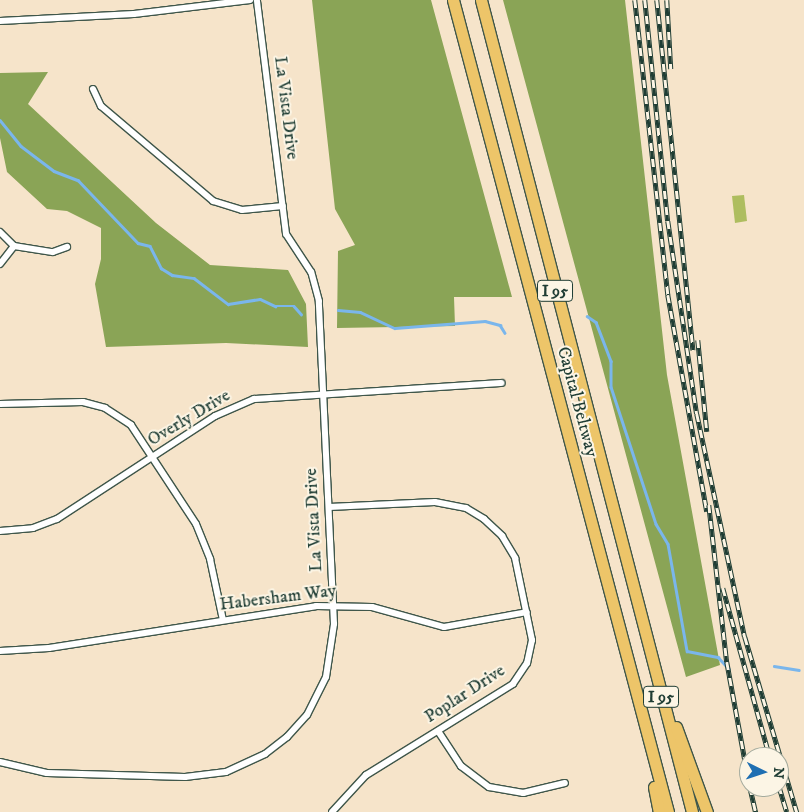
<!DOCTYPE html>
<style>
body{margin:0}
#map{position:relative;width:804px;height:812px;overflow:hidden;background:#f6e4ca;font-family:"IM FELL DW Pica",serif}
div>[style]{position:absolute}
.green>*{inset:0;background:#aebd5f}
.forest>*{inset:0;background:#8aa456}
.stream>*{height:2.5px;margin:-1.25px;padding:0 1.25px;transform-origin:1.25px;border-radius:1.25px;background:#7ab6ec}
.roads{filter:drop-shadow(1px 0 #3f564a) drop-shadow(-1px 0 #3f564a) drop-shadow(0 1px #3f564a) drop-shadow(0 -1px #3f564a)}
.minor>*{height:6px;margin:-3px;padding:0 3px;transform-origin:3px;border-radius:3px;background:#fff}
.motorway>*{height:11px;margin:-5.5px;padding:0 5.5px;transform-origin:5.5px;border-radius:5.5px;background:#edc569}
.rail>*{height:4.5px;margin-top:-2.25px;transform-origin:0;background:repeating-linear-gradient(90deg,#fcf5e5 0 8px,#1f3d34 0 16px);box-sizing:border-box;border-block:1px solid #1f3d34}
span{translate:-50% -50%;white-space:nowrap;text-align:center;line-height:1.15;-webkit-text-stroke:4px #fcf5e5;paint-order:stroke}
.shield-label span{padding:1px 4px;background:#fcf5e5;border:1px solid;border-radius:4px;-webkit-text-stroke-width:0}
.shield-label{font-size:16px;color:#1f3d34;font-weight:700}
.street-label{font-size:18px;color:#1f3d34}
.north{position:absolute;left:739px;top:747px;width:50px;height:50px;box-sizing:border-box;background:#fcf5e5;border:1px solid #a4ab9e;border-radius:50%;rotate:94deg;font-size:14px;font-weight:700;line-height:20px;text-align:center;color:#1f3d34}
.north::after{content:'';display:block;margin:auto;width:18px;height:22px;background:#1f6fb2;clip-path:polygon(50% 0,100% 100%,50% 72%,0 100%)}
</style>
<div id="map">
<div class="green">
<i style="clip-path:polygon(744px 195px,747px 221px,735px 223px,732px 196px)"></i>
</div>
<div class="forest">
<i style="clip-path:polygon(312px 0,431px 0,512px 297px,454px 297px,455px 326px,337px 328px,338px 251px,355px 245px,335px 209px)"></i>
<i style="clip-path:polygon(503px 0,625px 0,667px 375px,720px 665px,686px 677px)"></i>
<i style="clip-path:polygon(48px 72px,28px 104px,156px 223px,210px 265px,288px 270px,306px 304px,308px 347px,226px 343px,106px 347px,95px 284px,101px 259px,101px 228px,67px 211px,47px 209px,7px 172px,0 138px,0 73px)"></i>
</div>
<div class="stream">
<i style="left:0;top:120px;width:33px;rotate:51deg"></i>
<i style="left:21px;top:146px;width:41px;rotate:37.1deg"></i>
<i style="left:54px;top:171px;width:26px;rotate:21deg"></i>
<i style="left:78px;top:180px;width:87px;rotate:46.4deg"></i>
<i style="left:138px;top:243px;width:12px;rotate:14deg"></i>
<i style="left:150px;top:246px;width:25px;rotate:63deg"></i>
<i style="left:161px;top:268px;width:13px;rotate:32deg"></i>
<i style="left:172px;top:275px;width:22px;rotate:8deg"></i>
<i style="left:194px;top:278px;width:43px;rotate:37.4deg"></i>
<i style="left:228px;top:304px;width:32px;rotate:-9deg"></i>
<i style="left:260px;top:299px;width:17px;rotate:25deg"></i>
<i style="left:275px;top:306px;width:19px"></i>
<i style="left:294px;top:306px;width:11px;rotate:49deg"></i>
<i style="left:338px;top:310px;width:22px;rotate:5deg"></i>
<i style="left:360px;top:312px;width:38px;rotate:25deg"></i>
<i style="left:395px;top:328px;width:90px;rotate:-4.4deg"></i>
<i style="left:485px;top:321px;width:16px;rotate:15deg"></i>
<i style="left:500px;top:325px;width:9px;rotate:58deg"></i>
<i style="left:587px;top:316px;width:11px;rotate:34deg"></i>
<i style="left:596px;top:322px;width:42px;rotate:69deg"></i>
<i style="left:611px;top:361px;width:26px;rotate:90deg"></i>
<i style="left:611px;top:387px;width:144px;rotate:71.8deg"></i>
<i style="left:656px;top:524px;width:23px;rotate:59deg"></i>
<i style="left:668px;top:544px;width:109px;rotate:79.9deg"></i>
<i style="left:687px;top:651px;width:32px;rotate:11deg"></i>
<i style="left:718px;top:657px;width:16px;rotate:47deg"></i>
<i style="left:774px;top:666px;width:25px;rotate:9deg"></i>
</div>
<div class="roads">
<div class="minor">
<i style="left:0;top:21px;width:134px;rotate:-3deg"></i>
<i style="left:134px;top:14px;width:117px;rotate:-6.9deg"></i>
<i style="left:93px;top:89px;width:19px;rotate:65deg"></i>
<i style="left:101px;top:106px;width:147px;rotate:40.3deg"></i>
<i style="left:213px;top:201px;width:30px;rotate:17deg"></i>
<i style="left:242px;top:210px;width:41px;rotate:-5.6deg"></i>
<i style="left:0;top:232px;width:20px;rotate:45deg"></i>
<i style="left:14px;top:246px;width:39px;rotate:9deg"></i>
<i style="left:53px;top:252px;width:15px;rotate:-20deg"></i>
<i style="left:0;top:264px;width:23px;rotate:-52deg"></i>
<i style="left:0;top:404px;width:83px;rotate:-1.4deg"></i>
<i style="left:83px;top:402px;width:23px;rotate:15deg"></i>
<i style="left:105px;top:408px;width:31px;rotate:33deg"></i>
<i style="left:131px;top:425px;width:118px;rotate:56.7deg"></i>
<i style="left:196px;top:524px;width:38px;rotate:68deg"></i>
<i style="left:210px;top:559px;width:62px;rotate:78deg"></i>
<i style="left:329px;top:507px;width:106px;rotate:-2.7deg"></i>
<i style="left:435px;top:502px;width:32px;rotate:11deg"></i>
<i style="left:466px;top:508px;width:21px;rotate:31deg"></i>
<i style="left:484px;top:519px;width:25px;rotate:43deg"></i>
<i style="left:502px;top:536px;width:26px;rotate:59deg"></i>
<i style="left:515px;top:558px;width:84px;rotate:78.3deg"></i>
<i style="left:532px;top:640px;width:24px;rotate:102deg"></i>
<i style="left:527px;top:663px;width:25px;rotate:124deg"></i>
<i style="left:513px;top:684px;width:173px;rotate:148.2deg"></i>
<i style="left:366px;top:775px;width:50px;rotate:132.6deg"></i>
<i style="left:0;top:531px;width:33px;rotate:-5deg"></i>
<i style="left:33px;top:528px;width:26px;rotate:-21deg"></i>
<i style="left:57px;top:519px;width:189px;rotate:-33.1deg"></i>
<i style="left:215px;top:416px;width:43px;rotate:-23.6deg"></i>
<i style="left:254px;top:399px;width:248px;rotate:-3.7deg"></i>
<i style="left:0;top:651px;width:49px;rotate:-3.5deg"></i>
<i style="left:49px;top:648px;width:270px;rotate:-8.9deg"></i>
<i style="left:316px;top:606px;width:56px;rotate:1deg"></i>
<i style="left:372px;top:607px;width:75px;rotate:15.5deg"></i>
<i style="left:444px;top:627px;width:84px;rotate:-10.2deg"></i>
<i style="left:438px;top:731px;width:42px;rotate:56.7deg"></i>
<i style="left:461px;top:766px;width:35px;rotate:37deg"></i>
<i style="left:489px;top:787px;width:35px;rotate:10deg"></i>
<i style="left:523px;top:793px;width:43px;rotate:-13.4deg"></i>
<i style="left:0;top:762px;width:48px;rotate:13.2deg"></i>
<i style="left:47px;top:773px;width:138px;rotate:1.7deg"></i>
<i style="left:185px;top:777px;width:41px;rotate:-7deg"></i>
<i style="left:226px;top:772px;width:43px;rotate:-24.8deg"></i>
<i style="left:265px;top:754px;width:28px;rotate:-38deg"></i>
<i style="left:287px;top:737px;width:30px;rotate:-48deg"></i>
<i style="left:307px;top:715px;width:42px;rotate:-63.4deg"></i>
<i style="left:326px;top:677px;width:54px;rotate:-81.4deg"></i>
<i style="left:334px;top:624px;width:323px;rotate:-92.7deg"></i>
<i style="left:319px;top:301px;width:30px;rotate:-105deg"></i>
<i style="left:311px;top:272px;width:45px;rotate:-123.3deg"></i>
<i style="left:286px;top:234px;width:236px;rotate:-97.1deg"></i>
</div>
<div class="motorway">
<i style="left:453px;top:0;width:840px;rotate:75.17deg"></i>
<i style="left:481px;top:0;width:839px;rotate:75.43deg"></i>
<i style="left:676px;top:727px;width:90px;rotate:70deg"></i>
<i style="left:654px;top:787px;width:25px;rotate:79deg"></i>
</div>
</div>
<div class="rail">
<i style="left:635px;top:0;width:297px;rotate:83.6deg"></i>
<i style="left:668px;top:295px;width:220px;rotate:79.8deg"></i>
<i style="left:645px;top:0;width:222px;rotate:84.1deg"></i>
<i style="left:668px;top:221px;width:195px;rotate:81.5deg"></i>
<i style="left:697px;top:414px;width:228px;rotate:77.9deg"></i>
<i style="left:745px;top:637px;width:183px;rotate:73.5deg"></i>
<i style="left:657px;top:0;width:352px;rotate:84.1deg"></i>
<i style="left:667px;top:0;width:69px;rotate:86.7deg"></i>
<i style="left:698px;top:340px;width:92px;rotate:84.4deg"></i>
<i style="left:709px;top:505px;width:158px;rotate:83.5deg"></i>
<i style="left:727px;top:662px;width:122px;rotate:79.6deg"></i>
<i style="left:723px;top:588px;width:175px;rotate:74.5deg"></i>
<i style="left:779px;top:786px;width:27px;rotate:73deg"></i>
<i style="left:750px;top:787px;width:26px;rotate:77deg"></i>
</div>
<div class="shield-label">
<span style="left:555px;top:291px">I 95</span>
<span style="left:661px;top:697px">I 95</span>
</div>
<div class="street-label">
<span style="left:286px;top:108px;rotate:83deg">La Vista Drive</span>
<span style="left:577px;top:402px;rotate:75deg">Capital Beltway</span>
<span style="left:189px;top:418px;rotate:-31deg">Overly Drive</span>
<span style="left:314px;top:520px;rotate:-93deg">La Vista Drive</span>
<span style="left:278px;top:598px;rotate:-7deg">Habersham Way</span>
<span style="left:465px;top:694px;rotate:-33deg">Poplar Drive</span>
</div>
<div class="north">N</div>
</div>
